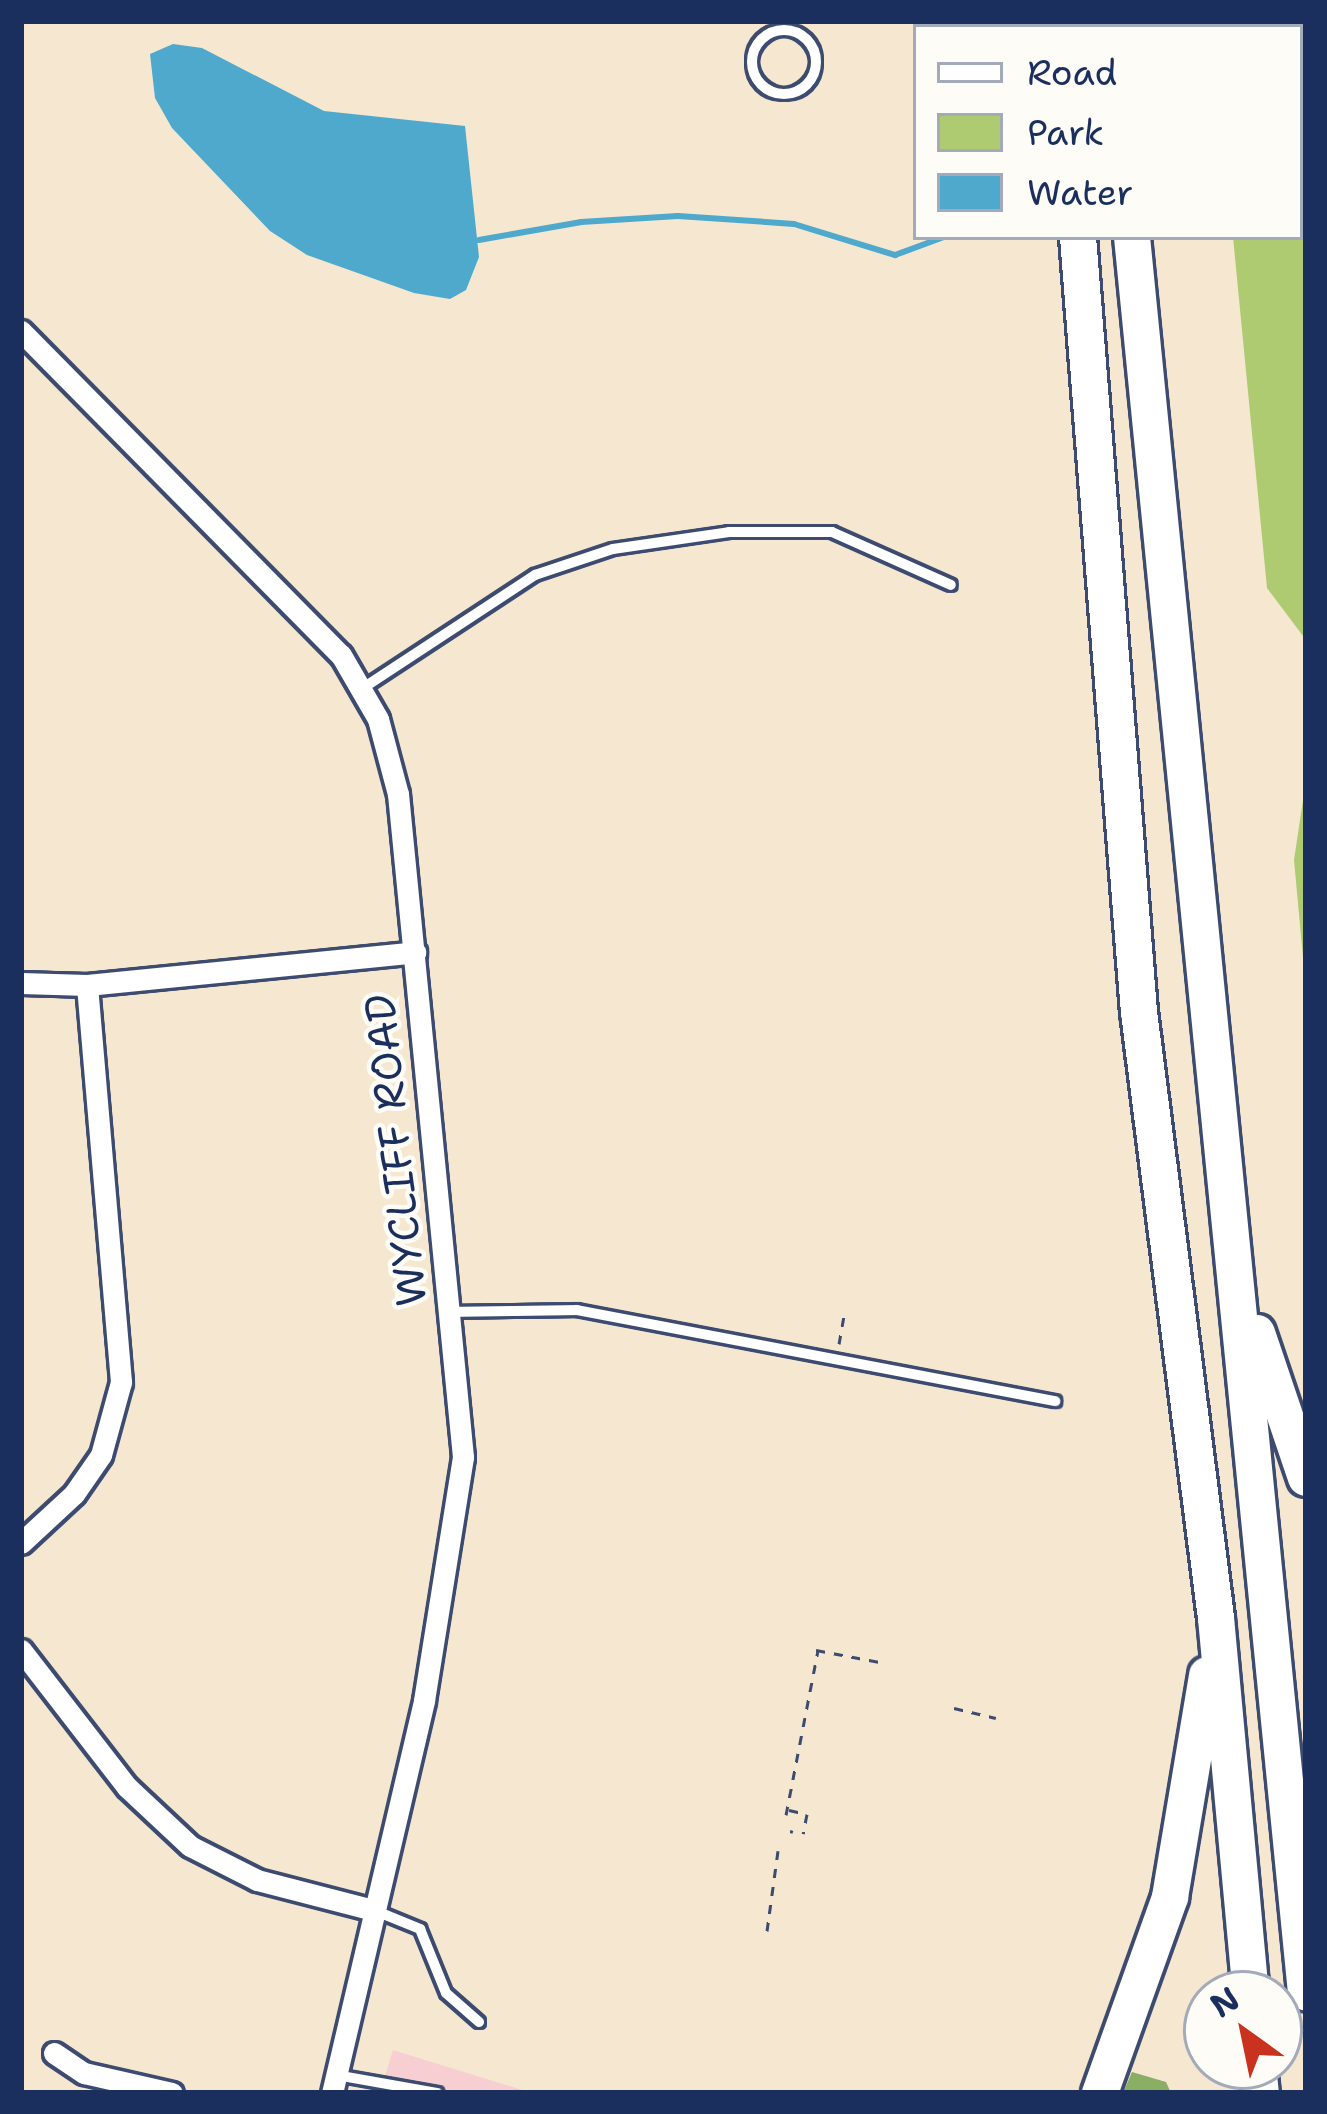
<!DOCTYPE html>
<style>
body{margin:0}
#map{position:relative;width:1327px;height:2114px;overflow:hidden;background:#f5e7d0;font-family:"Shantell Sans",sans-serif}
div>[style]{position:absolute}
.built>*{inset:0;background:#f7cfd3}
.green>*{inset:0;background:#aecb72}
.forest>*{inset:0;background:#8aaf64}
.water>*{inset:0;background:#4ea9cc}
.stream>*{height:6px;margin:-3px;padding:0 3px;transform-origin:3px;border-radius:3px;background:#4ea9cc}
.path>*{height:3px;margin-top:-1.5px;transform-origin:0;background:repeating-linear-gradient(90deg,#3c4b6f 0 9px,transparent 0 18px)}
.roads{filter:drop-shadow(3px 0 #3c4b6f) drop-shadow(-3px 0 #3c4b6f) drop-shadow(0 3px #3c4b6f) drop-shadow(0 -3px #3c4b6f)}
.lane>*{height:10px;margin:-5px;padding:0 5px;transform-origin:5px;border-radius:5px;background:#fff}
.lane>.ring{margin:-5px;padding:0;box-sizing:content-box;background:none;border:10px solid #fff;border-radius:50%}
.street>*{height:21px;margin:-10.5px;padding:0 10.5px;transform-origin:10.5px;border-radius:10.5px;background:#fff}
.highway>*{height:36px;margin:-18px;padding:0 18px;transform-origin:18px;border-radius:18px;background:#fff}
span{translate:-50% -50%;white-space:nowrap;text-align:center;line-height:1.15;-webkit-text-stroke:9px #fdfcf7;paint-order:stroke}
.street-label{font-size:42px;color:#1b2f5e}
.frame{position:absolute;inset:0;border:24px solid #1b2f5e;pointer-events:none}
.legend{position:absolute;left:913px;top:24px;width:390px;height:216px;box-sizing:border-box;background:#fdfcf7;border:3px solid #a3aaba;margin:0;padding:15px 21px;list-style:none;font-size:36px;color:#1b2f5e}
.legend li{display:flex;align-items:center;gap:24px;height:60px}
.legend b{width:60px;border:3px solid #a3aaba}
.north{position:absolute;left:1183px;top:1970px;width:120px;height:120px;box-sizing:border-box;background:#fdfcf7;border:3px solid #a3aaba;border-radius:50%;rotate:327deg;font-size:33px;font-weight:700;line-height:48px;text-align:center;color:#1b2f5e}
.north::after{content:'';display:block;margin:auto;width:42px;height:54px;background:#c8321e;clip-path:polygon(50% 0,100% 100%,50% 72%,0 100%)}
</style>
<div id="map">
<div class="built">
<i style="clip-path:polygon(393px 2050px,532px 2093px,380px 2093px)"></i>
</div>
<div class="green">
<i style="clip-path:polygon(1212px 21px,1306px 21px,1306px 640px,1267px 588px,1233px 237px,1300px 237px,1300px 27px)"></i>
<i style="clip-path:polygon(1306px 780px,1306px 990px,1294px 860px)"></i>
</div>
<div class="forest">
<i style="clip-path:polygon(1132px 2072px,1166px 2082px,1171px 2093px,1123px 2093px)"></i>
</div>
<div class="water">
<i style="clip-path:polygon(173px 44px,202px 48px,324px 111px,465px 126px,479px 257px,466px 290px,450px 299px,414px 293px,307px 255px,270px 231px,172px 128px,155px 98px,150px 54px)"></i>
</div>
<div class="stream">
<i style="left:1300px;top:157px;width:6px;rotate:-9deg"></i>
<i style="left:479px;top:240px;width:104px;rotate:-10deg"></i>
<i style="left:581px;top:222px;width:97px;rotate:-3.5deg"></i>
<i style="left:678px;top:216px;width:116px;rotate:3.9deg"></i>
<i style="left:794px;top:224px;width:106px;rotate:17.1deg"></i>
<i style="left:895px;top:255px;width:52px;rotate:-20.2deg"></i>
</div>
<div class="path">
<i style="left:839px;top:1344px;width:34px;rotate:-80deg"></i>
<i style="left:816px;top:1650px;width:70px;rotate:10.7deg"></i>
<i style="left:954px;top:1708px;width:43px;rotate:13.4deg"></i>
<i style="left:789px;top:1810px;width:18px;rotate:13deg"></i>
<i style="left:807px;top:1814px;width:20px;rotate:101deg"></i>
<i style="left:786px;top:1815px;width:167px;rotate:-79deg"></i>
<i style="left:790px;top:1831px;width:3px;rotate:18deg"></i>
<i style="left:767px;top:1931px;width:81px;rotate:-82.2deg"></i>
</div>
<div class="roads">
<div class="lane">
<i class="ring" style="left:752px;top:30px;width:54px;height:54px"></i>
<i style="left:363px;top:688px;width:206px;rotate:-33.3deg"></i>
<i style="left:535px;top:575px;width:82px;rotate:-18.4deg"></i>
<i style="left:613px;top:549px;width:117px;rotate:-8.3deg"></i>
<i style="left:729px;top:532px;width:103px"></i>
<i style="left:832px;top:532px;width:130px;rotate:24deg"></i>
<i style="left:450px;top:1312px;width:127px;rotate:-0.9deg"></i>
<i style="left:577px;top:1310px;width:487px;rotate:10.8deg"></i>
<i style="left:376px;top:1911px;width:48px;rotate:22.2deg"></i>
<i style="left:420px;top:1929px;width:69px;rotate:67.9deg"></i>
<i style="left:446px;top:1993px;width:44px;rotate:41.3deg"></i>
<i style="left:336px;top:2075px;width:103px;rotate:10.1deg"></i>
</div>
<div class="street">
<i style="left:21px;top:331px;width:455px;rotate:45.4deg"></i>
<i style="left:341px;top:655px;width:74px;rotate:60deg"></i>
<i style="left:378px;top:719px;width:78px;rotate:75.1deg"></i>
<i style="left:398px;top:794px;width:666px;rotate:84.4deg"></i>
<i style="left:463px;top:1457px;width:247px;rotate:99.1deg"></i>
<i style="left:424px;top:1701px;width:403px;rotate:103.2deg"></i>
<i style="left:21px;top:983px;width:66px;rotate:1.7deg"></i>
<i style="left:87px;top:985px;width:330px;rotate:-5.7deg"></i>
<i style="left:21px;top:1543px;width:72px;rotate:-42.8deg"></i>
<i style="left:74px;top:1494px;width:47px;rotate:-55.3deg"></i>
<i style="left:101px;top:1455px;width:76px;rotate:-74.7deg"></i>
<i style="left:121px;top:1382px;width:398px;rotate:-94.9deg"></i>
<i style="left:21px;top:1650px;width:173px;rotate:52.3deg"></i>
<i style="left:127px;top:1787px;width:86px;rotate:43.1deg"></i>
<i style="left:190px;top:1846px;width:75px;rotate:26.9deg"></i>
<i style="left:257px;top:1880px;width:120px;rotate:14.5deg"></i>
<i style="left:54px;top:2053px;width:36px;rotate:34deg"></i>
<i style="left:84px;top:2073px;width:90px;rotate:12.8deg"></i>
</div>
<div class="highway">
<i style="left:1056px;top:21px;width:6px;rotate:81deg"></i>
<i style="left:1111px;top:21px;width:6px;rotate:81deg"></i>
<i style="left:1078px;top:237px;width:777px;rotate:85.5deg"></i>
<i style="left:1139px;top:1012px;width:611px;rotate:82.76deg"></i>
<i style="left:1216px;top:1618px;width:378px;rotate:84.7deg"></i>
<i style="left:1132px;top:237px;width:1764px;rotate:84.34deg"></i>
<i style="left:1257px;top:1333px;width:153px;rotate:71.3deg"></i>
<i style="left:1258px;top:2066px;width:27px;rotate:84deg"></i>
<i style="left:1100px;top:2093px;width:208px;rotate:-70.3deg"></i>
<i style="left:1170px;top:1897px;width:225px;rotate:-80.5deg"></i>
</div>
</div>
<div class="street-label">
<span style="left:395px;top:1150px;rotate:-96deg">WYCLIFF ROAD</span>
</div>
<div class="frame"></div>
<ul class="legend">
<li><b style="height:15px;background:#fff"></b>Road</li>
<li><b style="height:33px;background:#aecb72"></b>Park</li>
<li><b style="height:33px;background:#4ea9cc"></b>Water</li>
</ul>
<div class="north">N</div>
</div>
